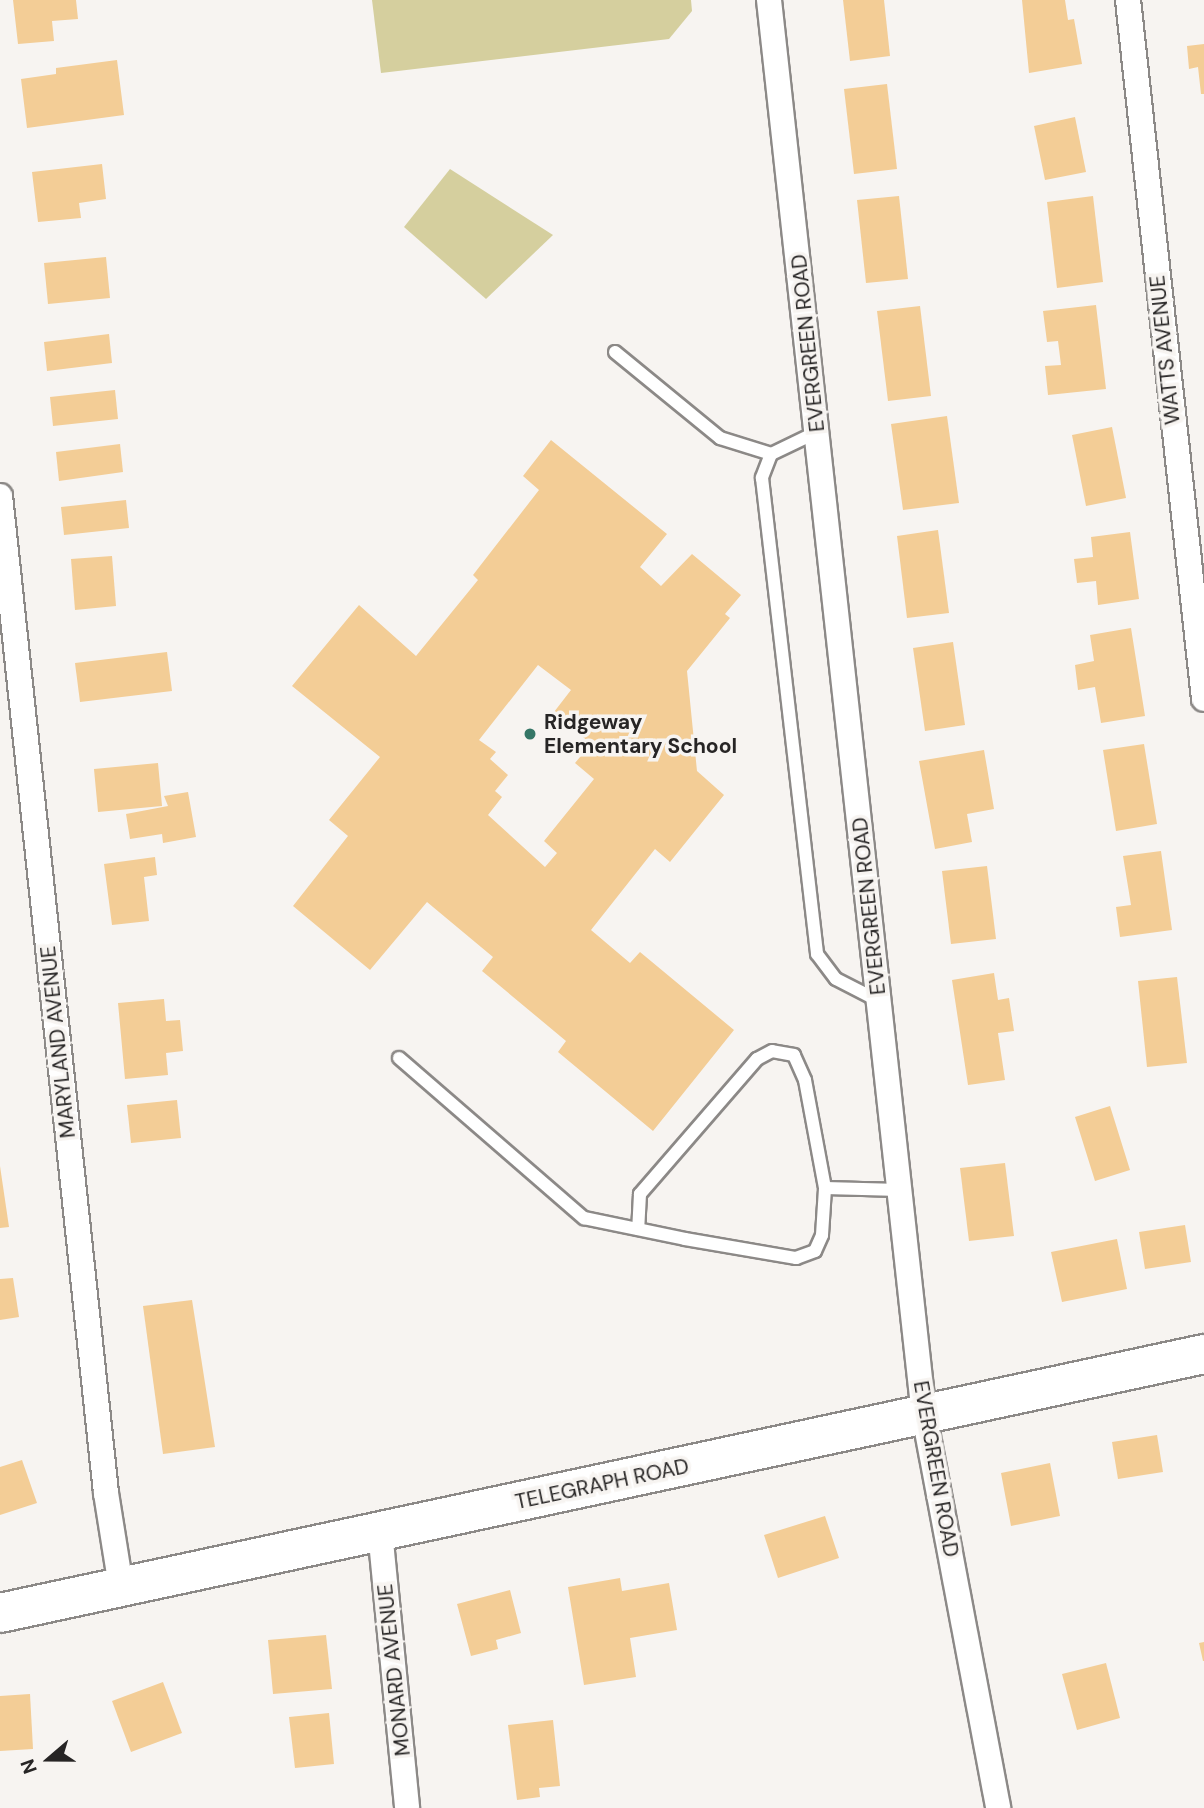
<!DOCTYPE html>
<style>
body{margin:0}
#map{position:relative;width:1204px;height:1808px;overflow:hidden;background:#f7f4f1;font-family:"DM Sans",sans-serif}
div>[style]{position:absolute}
.green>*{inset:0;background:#d5cf9e}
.building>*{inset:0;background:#f3cd96}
.roads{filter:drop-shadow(2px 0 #8c8987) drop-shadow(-2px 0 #8c8987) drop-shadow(0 2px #8c8987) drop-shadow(0 -2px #8c8987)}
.lane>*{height:12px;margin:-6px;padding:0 6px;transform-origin:6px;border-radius:6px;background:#fff}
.street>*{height:24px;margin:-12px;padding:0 12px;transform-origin:12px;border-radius:12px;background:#fff}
.primary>*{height:38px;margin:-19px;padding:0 19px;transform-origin:19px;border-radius:19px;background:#fff}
.dots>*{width:19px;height:19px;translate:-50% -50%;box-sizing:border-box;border:4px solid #f7f4f1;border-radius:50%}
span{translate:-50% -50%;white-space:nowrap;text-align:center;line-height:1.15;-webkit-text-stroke:7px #f7f4f1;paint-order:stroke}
.street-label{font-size:21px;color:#272525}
.poi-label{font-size:21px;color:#272525;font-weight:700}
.left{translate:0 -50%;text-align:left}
.north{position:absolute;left:14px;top:1724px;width:70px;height:70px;-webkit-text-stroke:5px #f7f4f1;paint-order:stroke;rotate:250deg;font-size:19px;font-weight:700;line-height:28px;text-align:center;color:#272525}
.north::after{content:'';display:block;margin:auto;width:24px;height:32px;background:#272525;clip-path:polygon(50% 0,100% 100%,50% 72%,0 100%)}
</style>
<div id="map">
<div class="green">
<i style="clip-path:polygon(372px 0,691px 0,692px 11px,669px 39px,381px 73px)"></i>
<i style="clip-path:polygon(450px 169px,553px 235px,486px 299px,404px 227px)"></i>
</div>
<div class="building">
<i style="clip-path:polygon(13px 0,76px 0,78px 19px,52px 21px,54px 41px,18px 44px)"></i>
<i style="clip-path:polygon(843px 0,884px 0,890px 56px,850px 61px)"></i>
<i style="clip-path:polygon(1022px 0,1065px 0,1068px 20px,1074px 19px,1082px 64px,1029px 73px)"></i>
<i style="clip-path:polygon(1204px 44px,1204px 94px,1201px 94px,1198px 67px,1189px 69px,1187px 46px)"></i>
<i style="clip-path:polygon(117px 60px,124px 115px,27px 128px,21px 79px,56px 74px,56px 68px)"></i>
<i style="clip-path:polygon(887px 84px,897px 169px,854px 174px,844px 89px)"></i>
<i style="clip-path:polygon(1075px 117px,1086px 172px,1045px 180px,1034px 126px)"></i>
<i style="clip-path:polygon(102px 164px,106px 199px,79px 203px,81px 218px,38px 222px,32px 172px)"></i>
<i style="clip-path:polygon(899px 196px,908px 279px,866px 283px,857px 200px)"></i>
<i style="clip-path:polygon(1093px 196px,1103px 282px,1057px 288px,1047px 202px)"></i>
<i style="clip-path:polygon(106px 257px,110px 298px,48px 304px,44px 263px)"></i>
<i style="clip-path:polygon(1096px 305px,1106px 389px,1048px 395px,1045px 366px,1061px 365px,1058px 341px,1047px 342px,1043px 311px)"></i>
<i style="clip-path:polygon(920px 306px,931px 396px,888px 401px,877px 311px)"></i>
<i style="clip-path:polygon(109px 334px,112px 363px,47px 371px,44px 342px)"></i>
<i style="clip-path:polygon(115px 390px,118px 419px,53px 426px,50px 397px)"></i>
<i style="clip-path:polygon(947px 416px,959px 503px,903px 510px,891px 424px)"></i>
<i style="clip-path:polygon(1112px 427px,1126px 498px,1086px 506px,1072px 435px)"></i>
<i style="clip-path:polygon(evenodd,551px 440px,667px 534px,640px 567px,661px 586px,692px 554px,741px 595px,725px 614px,730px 618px,687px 671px,697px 771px,724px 795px,670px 862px,655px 849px,591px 930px,630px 963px,640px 952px,734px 1030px,653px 1131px,558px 1052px,566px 1041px,482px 971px,493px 957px,427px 902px,370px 970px,293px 906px,348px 836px,329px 820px,380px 757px,292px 686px,359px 605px,416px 656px,478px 580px,473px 575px,539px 490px,523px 476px,551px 440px,538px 665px,571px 690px,554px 712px,591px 744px,575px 763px,594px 779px,544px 841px,557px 853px,545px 867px,488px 815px,502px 797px,495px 791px,508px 775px,490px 759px,496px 752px,479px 740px,538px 665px)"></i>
<i style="clip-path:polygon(120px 444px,123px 472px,59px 481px,56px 452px)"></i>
<i style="clip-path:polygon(126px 500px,129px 528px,64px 535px,61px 507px)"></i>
<i style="clip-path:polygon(938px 530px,949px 613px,907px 618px,897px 536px)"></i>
<i style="clip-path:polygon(1130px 532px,1139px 599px,1098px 605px,1096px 581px,1077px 583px,1074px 559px,1093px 557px,1091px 537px)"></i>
<i style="clip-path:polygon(112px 556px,116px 606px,75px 610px,71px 559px)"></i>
<i style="clip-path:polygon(1131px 628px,1145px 716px,1101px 723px,1095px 687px,1078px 690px,1075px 665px,1094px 661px,1090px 635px)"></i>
<i style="clip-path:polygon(953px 642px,965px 725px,925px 731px,913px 648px)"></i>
<i style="clip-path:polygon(167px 652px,172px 691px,80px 702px,75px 663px)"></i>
<i style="clip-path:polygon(1144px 744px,1157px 824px,1116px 831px,1103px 750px)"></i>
<i style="clip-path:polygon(984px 750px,994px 809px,967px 814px,972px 842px,935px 849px,919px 761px)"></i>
<i style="clip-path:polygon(158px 763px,162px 806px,98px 812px,94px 769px)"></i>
<i style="clip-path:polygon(188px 792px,196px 837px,163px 843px,162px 834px,130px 839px,126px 814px,168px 806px,164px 796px)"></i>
<i style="clip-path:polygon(1161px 851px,1172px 930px,1120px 937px,1116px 907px,1131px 905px,1123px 856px)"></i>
<i style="clip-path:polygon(155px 857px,157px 875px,144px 877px,149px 921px,112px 925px,104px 864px)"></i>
<i style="clip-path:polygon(987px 866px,996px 939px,951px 944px,942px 871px)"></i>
<i style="clip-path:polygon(994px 973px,998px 1000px,1009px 998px,1014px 1031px,998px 1033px,1005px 1080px,968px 1085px,952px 980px)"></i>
<i style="clip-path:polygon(1177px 977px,1187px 1063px,1147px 1067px,1138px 981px)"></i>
<i style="clip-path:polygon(164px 999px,166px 1021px,180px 1020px,183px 1051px,166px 1053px,168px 1075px,125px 1079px,118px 1003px)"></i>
<i style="clip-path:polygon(177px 1100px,181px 1138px,131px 1143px,127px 1105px)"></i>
<i style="clip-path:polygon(1110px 1106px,1130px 1170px,1095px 1181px,1075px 1117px)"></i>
<i style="clip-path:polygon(1005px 1163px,1014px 1236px,969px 1241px,960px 1168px)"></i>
<i style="clip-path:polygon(0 1166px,9px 1227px,0 1228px)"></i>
<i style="clip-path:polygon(1185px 1225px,1191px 1262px,1145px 1269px,1139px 1232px)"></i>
<i style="clip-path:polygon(1117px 1239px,1127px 1289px,1062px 1302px,1051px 1252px)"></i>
<i style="clip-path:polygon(13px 1278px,19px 1317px,0 1320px,0 1279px)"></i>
<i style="clip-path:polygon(192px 1300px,215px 1447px,163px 1454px,143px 1306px)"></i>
<i style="clip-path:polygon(1157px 1435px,1163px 1472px,1118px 1479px,1112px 1442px)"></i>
<i style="clip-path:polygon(22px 1460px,37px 1503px,0 1515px,0 1467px)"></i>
<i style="clip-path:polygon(1050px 1463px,1060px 1516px,1011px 1526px,1001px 1473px)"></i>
<i style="clip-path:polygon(825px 1516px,839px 1558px,778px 1578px,764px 1535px)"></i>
<i style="clip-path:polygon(620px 1578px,622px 1591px,669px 1583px,677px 1630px,630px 1638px,636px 1677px,584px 1685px,568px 1587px)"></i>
<i style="clip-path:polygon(510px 1590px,521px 1633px,496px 1640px,498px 1649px,471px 1656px,457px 1604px)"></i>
<i style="clip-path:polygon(326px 1635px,332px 1689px,273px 1694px,268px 1640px)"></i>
<i style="clip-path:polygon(1204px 1642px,1204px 1661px,1203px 1661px,1199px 1643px)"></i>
<i style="clip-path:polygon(1106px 1663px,1120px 1718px,1077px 1730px,1062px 1674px)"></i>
<i style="clip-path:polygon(163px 1682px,182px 1733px,131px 1752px,112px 1701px)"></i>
<i style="clip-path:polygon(30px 1694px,33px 1749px,0 1751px,0 1696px)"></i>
<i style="clip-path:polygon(329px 1713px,334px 1764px,295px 1768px,289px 1717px)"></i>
<i style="clip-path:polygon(553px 1720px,560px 1786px,539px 1788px,540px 1797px,517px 1800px,508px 1725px)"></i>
</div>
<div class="roads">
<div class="lane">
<i style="left:615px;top:352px;width:136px;rotate:39.3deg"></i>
<i style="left:720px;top:438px;width:53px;rotate:17.4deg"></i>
<i style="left:817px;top:432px;width:51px;rotate:154.4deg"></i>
<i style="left:771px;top:454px;width:26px;rotate:111deg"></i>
<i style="left:762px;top:478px;width:479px;rotate:83.4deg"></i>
<i style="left:817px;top:954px;width:31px;rotate:53deg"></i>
<i style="left:836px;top:979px;width:48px;rotate:27.1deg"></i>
<i style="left:399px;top:1058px;width:245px;rotate:40.9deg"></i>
<i style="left:584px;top:1218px;width:103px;rotate:11.7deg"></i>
<i style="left:685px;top:1239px;width:113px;rotate:9.7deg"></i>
<i style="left:796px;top:1258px;width:20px;rotate:-20deg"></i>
<i style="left:815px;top:1251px;width:17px;rotate:-66deg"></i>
<i style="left:822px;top:1235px;width:47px;rotate:-86.3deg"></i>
<i style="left:825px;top:1188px;width:110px;rotate:-100.5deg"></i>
<i style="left:805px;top:1080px;width:27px;rotate:-114deg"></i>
<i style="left:794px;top:1055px;width:22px;rotate:-170deg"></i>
<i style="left:772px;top:1051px;width:17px;rotate:152deg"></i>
<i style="left:757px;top:1059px;width:179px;rotate:130.9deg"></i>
<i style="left:640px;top:1194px;width:35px;rotate:93deg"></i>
<i style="left:825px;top:1188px;width:75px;rotate:1.5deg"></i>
</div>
<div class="street">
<i style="left:769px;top:0;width:1423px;rotate:83.75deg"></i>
<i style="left:924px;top:1415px;width:400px;rotate:79.3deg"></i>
<i style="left:1128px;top:0;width:703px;rotate:83.79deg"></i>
<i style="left:0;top:496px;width:1003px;rotate:83.93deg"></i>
<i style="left:106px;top:1493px;width:95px;rotate:80.9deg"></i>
<i style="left:380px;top:1531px;width:278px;rotate:84.4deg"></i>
</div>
<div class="primary">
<i style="left:0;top:1613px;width:1232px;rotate:-12.14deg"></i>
</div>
</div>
<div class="dots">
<i style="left:530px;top:734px;background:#357666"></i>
</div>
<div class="street-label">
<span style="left:808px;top:343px;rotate:-96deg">EVERGREEN ROAD</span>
<span style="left:1165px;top:350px;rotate:-96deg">WATTS AVENUE</span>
<span style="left:869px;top:906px;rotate:-96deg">EVERGREEN ROAD</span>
<span style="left:58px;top:1042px;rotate:-96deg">MARYLAND AVENUE</span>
<span style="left:936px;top:1469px;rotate:80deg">EVERGREEN ROAD</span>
<span style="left:602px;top:1484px;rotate:-12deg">TELEGRAPH ROAD</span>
<span style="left:394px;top:1670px;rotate:-96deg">MONARD AVENUE</span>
</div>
<div class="poi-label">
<span class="left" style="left:544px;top:734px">Ridgeway<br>Elementary School</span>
</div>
<div class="north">N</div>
</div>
